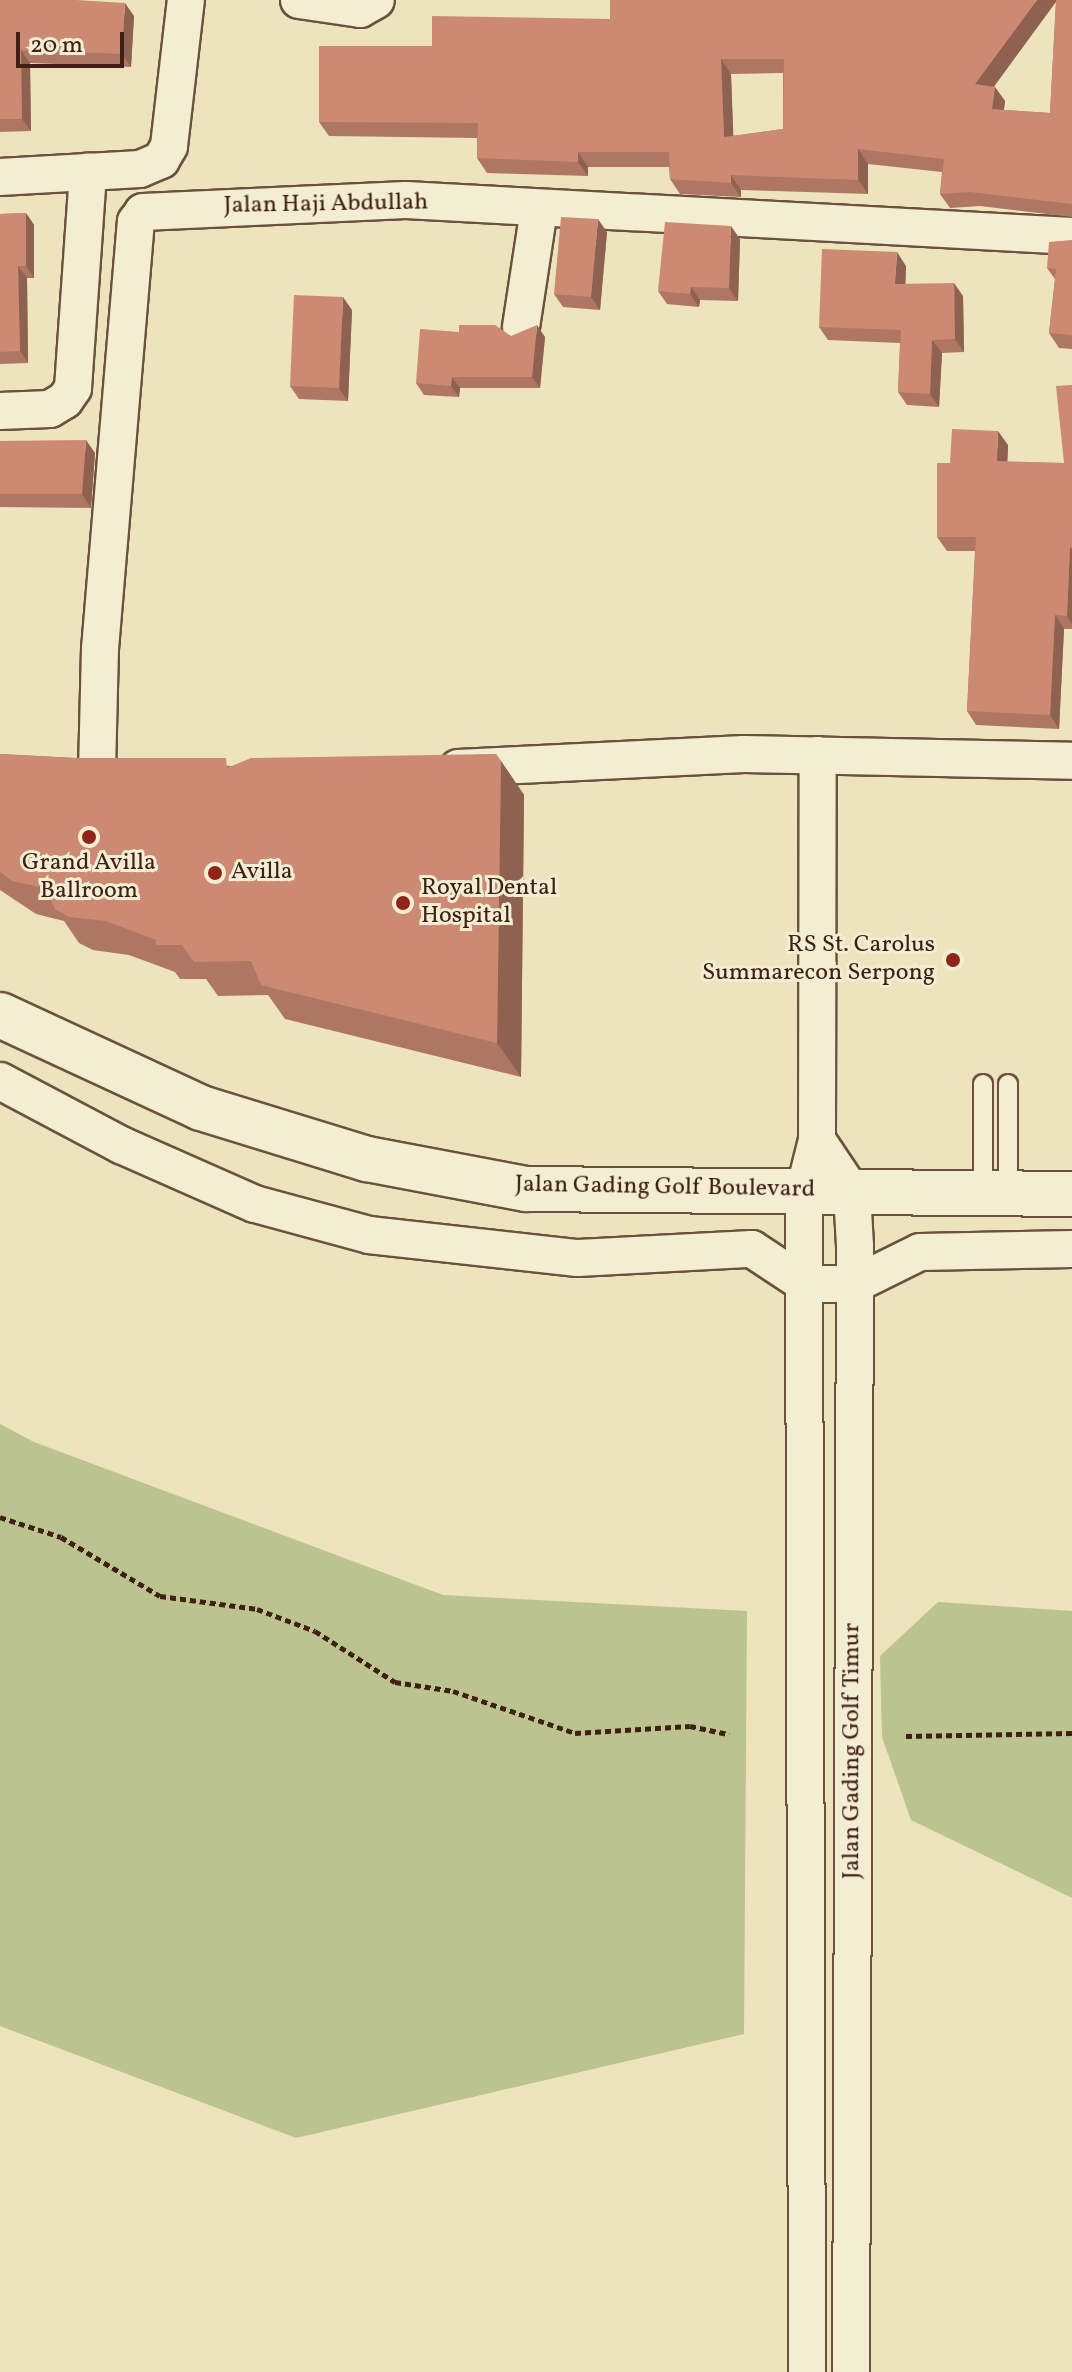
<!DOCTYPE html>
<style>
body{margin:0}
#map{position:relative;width:1072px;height:2372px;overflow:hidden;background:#ede3bc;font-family:Vollkorn,serif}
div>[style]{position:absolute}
.green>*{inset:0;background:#bbc38e}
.path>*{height:5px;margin-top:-2.5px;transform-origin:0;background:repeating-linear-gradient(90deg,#402014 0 6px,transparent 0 10px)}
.roads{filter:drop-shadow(2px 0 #6b513e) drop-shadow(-2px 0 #6b513e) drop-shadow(0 2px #6b513e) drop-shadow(0 -2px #6b513e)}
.service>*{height:18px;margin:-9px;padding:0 9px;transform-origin:9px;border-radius:9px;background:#f3edd3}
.minor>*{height:36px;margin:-18px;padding:0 18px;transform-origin:18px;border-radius:18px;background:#f3edd3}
.secondary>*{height:44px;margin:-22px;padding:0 22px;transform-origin:22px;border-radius:22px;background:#f3edd3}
.wall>*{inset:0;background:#af7763}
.shaded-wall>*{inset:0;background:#8f6150}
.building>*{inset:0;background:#cc8a73}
.dots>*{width:22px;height:22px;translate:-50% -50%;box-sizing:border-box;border:4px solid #f3edd3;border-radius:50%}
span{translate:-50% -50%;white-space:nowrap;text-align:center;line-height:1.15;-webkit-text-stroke:6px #f3edd3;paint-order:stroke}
.street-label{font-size:24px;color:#402014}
.poi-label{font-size:24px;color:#402014}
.left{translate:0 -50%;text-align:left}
.right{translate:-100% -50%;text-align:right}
.scale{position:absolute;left:16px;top:32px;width:108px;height:36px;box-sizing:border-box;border:4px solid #402014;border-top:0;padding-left:10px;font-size:24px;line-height:28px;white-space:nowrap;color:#402014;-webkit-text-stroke:6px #f3edd3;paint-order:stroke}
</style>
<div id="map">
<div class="green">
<i style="clip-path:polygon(0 1424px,34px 1442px,443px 1595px,747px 1611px,744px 2034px,296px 2138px,0 2026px)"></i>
<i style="clip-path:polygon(938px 1602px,1072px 1611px,1072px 1898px,911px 1820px,882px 1737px,880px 1656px)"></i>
</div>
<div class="path">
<i style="left:0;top:1517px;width:64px;rotate:18.2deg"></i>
<i style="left:61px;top:1537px;width:115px;rotate:30.8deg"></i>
<i style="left:160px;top:1596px;width:98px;rotate:7.6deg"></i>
<i style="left:257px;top:1609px;width:62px;rotate:20.8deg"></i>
<i style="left:315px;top:1631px;width:95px;rotate:32.5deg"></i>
<i style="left:395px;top:1682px;width:59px;rotate:8.8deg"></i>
<i style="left:453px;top:1691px;width:129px;rotate:19deg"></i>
<i style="left:575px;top:1733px;width:115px;rotate:-3.5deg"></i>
<i style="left:690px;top:1726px;width:40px;rotate:12deg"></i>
<i style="left:906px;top:1736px;width:166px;rotate:-1deg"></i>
</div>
<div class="roads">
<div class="service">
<i style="left:983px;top:1084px;width:109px;rotate:90deg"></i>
<i style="left:1008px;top:1084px;width:109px;rotate:90deg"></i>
</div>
<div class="minor">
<i style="left:299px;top:0;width:62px;rotate:8.4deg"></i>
<i style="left:360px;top:9px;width:18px;rotate:-29deg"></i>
<i style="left:0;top:177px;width:140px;rotate:-3.3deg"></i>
<i style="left:140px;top:169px;width:23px;rotate:-23deg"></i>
<i style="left:161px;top:160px;width:16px;rotate:-60deg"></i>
<i style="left:169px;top:146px;width:147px;rotate:-83.4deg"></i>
<i style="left:521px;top:327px;width:118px;rotate:-81.3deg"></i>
<i style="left:0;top:411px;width:50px;rotate:-2.3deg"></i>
<i style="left:50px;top:409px;width:17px;rotate:-31deg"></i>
<i style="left:65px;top:400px;width:14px;rotate:-56deg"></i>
<i style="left:73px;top:388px;width:217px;rotate:-86deg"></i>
<i style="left:458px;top:768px;width:286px;rotate:-2.8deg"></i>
<i style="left:744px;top:754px;width:328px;rotate:1.2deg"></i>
<i style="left:97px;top:771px;width:122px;rotate:-88.6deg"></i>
<i style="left:100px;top:649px;width:429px;rotate:-85.2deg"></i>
<i style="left:136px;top:222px;width:12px;rotate:-55deg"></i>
<i style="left:143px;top:212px;width:263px;rotate:-2.6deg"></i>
<i style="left:406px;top:200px;width:667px;rotate:3.09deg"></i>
<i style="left:0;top:1081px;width:137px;rotate:27.9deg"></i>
<i style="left:121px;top:1145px;width:146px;rotate:23.8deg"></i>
<i style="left:255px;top:1204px;width:118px;rotate:15.2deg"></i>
<i style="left:369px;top:1235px;width:210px;rotate:6.3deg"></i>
<i style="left:578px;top:1258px;width:174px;rotate:-3deg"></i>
<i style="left:752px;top:1249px;width:64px;rotate:33.4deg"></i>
<i style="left:805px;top:1284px;width:50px"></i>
<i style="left:855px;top:1284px;width:72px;rotate:-26.2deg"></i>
<i style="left:920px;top:1252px;width:152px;rotate:-1.1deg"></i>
<i style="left:817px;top:1140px;width:63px;rotate:56.1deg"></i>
<i style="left:852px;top:1192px;width:54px;rotate:86.8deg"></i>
<i style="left:855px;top:1246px;width:1126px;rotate:90.2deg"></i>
<i style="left:807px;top:2372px;width:1180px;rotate:-90.15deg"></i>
<i style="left:804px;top:1192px;width:54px;rotate:-76deg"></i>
<i style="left:817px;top:1140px;width:385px;rotate:-89.9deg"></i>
</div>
<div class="secondary">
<i style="left:0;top:1015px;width:221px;rotate:24.8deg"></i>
<i style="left:201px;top:1108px;width:174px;rotate:17.1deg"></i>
<i style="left:367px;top:1159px;width:162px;rotate:10.7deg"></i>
<i style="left:526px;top:1189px;width:546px;rotate:0.52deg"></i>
</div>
</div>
<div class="wall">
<i style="clip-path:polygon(0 0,134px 16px,131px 67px,30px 63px,31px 131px,0 132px)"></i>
<i style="clip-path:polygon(evenodd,1072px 0,1072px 217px,980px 206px,950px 208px,940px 194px,942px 172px,868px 164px,868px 194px,741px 190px,741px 197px,680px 194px,670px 179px,669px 167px,588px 167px,588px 176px,487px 173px,477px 158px,477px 138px,329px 136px,319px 122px,432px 46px,610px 19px,1072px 0,1056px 2px,1050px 113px,1004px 110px,1005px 101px,994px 86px,1056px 2px,1072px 0,783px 73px,783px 129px,733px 136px,731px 74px,783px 73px)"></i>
<i style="clip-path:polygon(26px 213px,34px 225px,34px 278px,27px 278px,28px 363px,0 364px,0 214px)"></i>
<i style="clip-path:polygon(607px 232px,600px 310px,563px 307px,554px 294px)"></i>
<i style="clip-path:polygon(740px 239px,738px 301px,700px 300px,699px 307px,667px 304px,658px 291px)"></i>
<i style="clip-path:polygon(1072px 240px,1072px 349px,1059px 348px,1049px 333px,1055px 279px,1047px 268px)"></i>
<i style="clip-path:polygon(906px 266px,905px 284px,963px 296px,964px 352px,942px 353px,939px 407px,907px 405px,898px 392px,900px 343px,828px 340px,819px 327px)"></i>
<i style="clip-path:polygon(352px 310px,348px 401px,299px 399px,290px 386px)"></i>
<i style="clip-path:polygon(511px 336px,545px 337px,540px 388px,460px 388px,459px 397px,424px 395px,416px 383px)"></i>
<i style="clip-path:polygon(1072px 385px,1072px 629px,1064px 629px,1059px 729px,976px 725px,967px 711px,975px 551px,947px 551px,937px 537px,950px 463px,1008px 445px,1007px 462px,1064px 463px)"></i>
<i style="clip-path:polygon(0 441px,95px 453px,91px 508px,0 507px)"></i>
<i style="clip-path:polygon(0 754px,232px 766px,496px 754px,524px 795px,521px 1077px,285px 1019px,268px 995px,218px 996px,206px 979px,180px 979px,175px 972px,129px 955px,93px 950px,79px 943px,64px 921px,36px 914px,0 890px)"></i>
</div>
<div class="shaded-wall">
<i style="clip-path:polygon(1037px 0,1057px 0,985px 99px,975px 84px)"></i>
<i style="clip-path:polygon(125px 3px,134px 16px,131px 67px,122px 54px)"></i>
<i style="clip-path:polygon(21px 50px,30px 63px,31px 131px,22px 119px)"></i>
<i style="clip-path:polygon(721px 59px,731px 74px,734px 152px,724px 137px)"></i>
<i style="clip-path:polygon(995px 87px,1005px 101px,1002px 124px,992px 109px)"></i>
<i style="clip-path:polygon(858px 149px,868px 164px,868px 194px,858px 180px)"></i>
<i style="clip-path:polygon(578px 152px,588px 167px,588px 176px,578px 162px)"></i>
<i style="clip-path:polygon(731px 175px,741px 190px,741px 197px,731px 183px)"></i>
<i style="clip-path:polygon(26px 213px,34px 225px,34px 278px,26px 266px)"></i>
<i style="clip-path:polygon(598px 219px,607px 232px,600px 310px,591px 297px)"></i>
<i style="clip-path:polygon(731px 226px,740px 239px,738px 301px,729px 288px)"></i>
<i style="clip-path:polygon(897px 252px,906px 266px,905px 297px,895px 284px)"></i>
<i style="clip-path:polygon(18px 266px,27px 278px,28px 363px,20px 351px)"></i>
<i style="clip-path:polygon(954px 283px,963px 296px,964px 352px,955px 339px)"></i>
<i style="clip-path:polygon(691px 287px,700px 300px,699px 307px,690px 294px)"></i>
<i style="clip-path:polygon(343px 297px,352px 310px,348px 401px,339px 388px)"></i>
<i style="clip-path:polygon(537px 325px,545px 337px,540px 388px,532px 377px)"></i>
<i style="clip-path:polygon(932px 340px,942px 353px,939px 407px,930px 394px)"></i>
<i style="clip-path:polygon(452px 377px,460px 388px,459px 397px,451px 386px)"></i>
<i style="clip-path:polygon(998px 431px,1008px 445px,1007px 475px,997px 461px)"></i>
<i style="clip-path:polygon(86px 440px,95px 453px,91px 508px,82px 494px)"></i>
<i style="clip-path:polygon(1070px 547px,1072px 550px,1072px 624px,1067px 616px)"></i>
<i style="clip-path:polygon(1055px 615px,1064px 629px,1059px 729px,1050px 715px)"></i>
<i style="clip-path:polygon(501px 761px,524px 795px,521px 1077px,497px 1043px)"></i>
</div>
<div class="building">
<i style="clip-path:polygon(0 0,76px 0,125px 3px,122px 54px,21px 50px,22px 119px,0 119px)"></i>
<i style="clip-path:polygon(evenodd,610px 0,1037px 0,975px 84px,995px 87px,992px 109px,1050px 113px,1056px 0,1072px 0,1072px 204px,970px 192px,940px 194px,944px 159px,858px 149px,858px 180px,731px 175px,731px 183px,670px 179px,669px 152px,578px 152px,578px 162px,477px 158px,478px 123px,319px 122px,319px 46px,432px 46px,432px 16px,610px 19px,610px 0,721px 59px,784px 59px,783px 129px,724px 137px,721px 59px)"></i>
<i style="clip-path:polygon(26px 213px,26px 266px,18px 266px,20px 351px,0 352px,0 214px)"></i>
<i style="clip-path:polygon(561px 217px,598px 219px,591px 297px,554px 294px)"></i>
<i style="clip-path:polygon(665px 222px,731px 226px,729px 288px,691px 287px,690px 294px,658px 291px)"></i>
<i style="clip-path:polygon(1072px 240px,1072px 335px,1049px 333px,1056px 269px,1047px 268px,1049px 242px)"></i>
<i style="clip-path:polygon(822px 249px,897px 252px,895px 284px,954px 283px,955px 339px,932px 340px,930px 394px,898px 392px,901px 330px,819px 327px)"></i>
<i style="clip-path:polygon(294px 295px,343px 297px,339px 388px,290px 386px)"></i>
<i style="clip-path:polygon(459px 325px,495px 325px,511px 336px,537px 325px,532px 377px,452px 377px,451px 386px,416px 383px,420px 329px,459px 332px)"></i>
<i style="clip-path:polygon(1072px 385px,1072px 547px,1070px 547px,1067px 616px,1055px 615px,1050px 715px,967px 711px,976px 537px,937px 537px,937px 463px,950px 463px,952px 429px,998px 431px,997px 461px,1064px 463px,1056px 386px)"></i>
<i style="clip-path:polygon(86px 440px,82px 494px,0 494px,0 441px)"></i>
<i style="clip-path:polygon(0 754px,72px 758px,226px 758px,227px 768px,251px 758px,496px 754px,501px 761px,497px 1043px,261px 985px,251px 961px,194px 962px,182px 945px,156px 945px,156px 940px,106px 921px,69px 917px,55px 909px,45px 888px,12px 881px,0 872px)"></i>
</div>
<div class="dots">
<i style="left:89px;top:837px;background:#8f2418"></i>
<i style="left:215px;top:873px;background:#8f2418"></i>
<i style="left:403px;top:903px;background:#8f2418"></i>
<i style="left:953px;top:960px;background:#8f2418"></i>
</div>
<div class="street-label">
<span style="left:326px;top:205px;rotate:-1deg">Jalan Haji Abdullah</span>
<span style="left:665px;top:1188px;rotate:1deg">Jalan Gading Golf Boulevard</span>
<span style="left:853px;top:1751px;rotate:-90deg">Jalan Gading Golf Timur</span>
</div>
<div class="poi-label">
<span style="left:89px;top:878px">Grand Avilla<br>Ballroom</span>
<span class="left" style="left:231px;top:873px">Avilla</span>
<span class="left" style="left:421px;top:903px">Royal Dental<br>Hospital</span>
<span class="right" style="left:935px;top:960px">RS St. Carolus<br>Summarecon Serpong</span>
</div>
<div class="scale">20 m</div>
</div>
